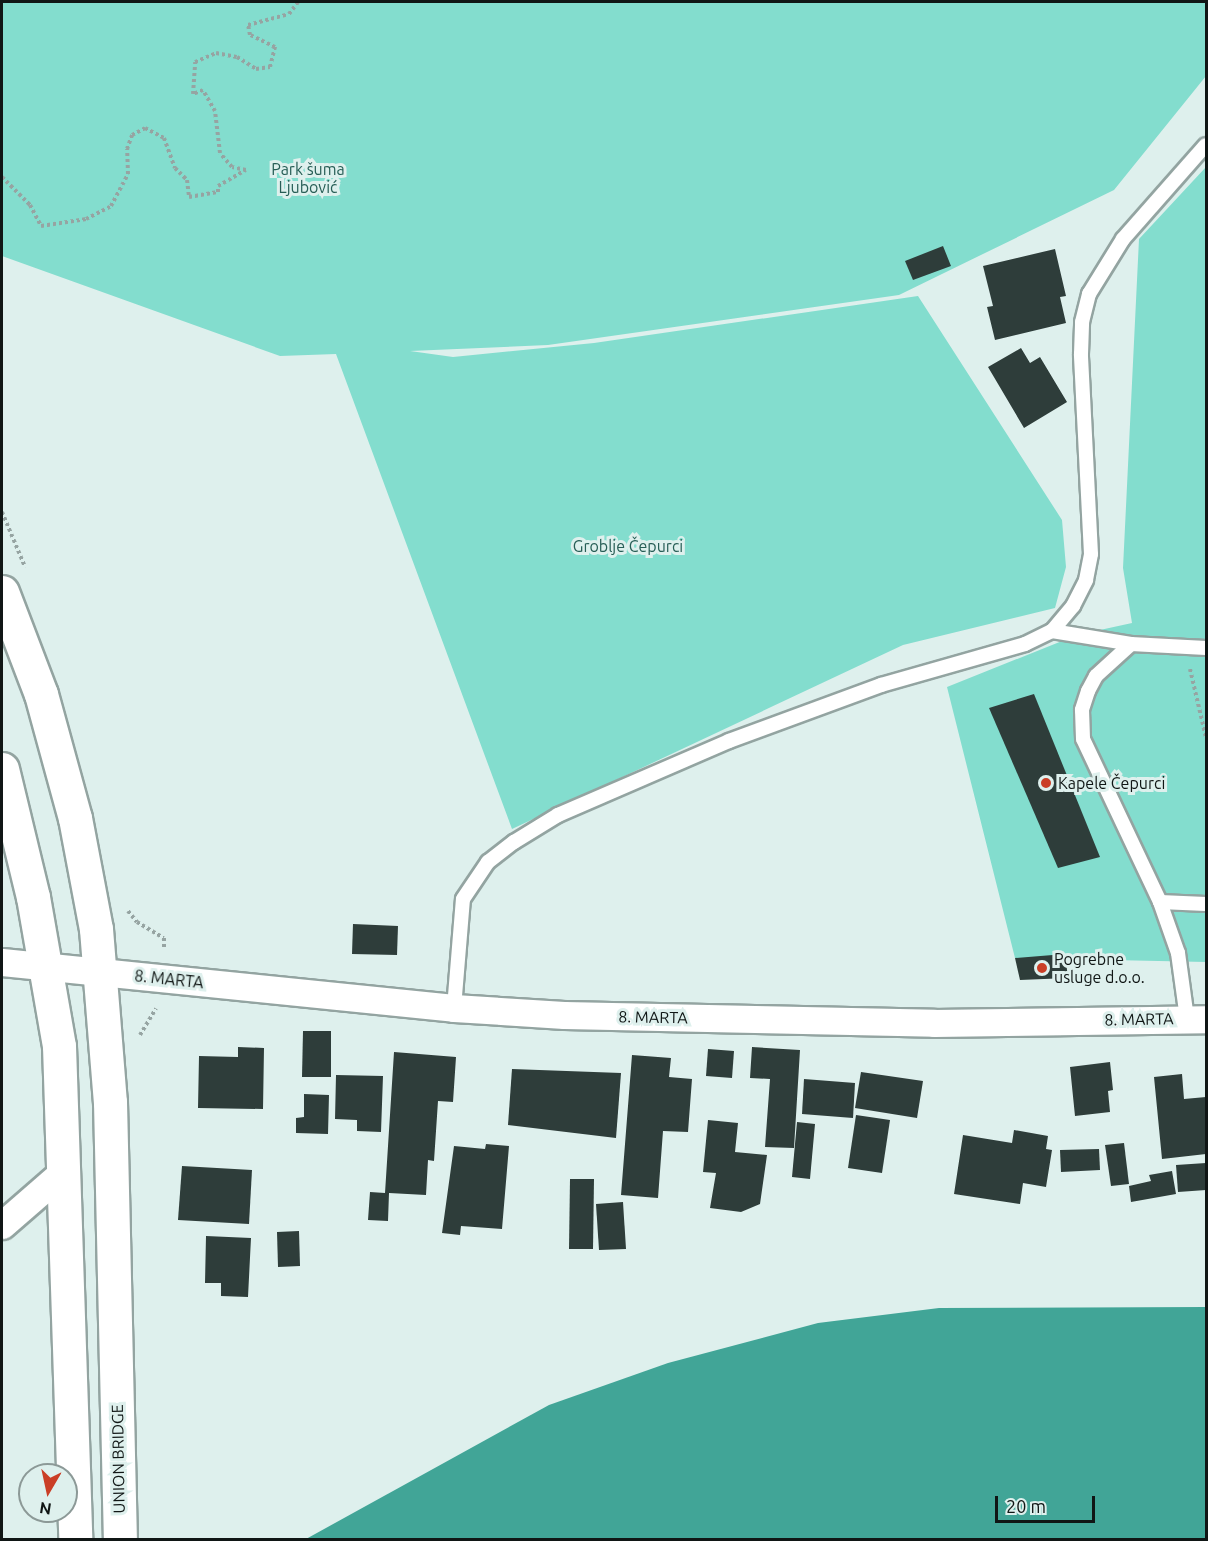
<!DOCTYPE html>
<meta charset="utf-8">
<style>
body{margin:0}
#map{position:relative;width:1208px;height:1541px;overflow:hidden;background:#def0ed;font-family:Ubuntu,sans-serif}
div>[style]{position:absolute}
.green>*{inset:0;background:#83ddce}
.water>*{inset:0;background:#41a597}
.building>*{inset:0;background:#2e3d3a}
.path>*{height:4px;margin-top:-2px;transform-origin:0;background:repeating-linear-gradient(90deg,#96a4a2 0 3px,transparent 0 6px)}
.roads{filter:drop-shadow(2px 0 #93a4a1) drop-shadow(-2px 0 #93a4a1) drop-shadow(0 2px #93a4a1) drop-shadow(0 -2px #93a4a1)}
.service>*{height:14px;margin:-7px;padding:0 7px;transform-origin:7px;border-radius:7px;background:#fff}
.minor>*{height:27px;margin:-13.5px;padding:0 13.5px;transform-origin:13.5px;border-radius:13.5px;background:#fff}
.secondary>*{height:33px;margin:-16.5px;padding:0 16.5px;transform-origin:16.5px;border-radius:16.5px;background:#fff}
.dots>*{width:16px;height:16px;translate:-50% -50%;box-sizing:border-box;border:3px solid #def0ed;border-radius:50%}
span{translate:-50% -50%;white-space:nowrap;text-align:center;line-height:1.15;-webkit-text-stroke:6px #def0ed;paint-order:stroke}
.park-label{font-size:16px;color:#275e56}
.poi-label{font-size:16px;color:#101615}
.left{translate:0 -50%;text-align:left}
.street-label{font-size:16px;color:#101615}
.frame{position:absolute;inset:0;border:3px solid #101615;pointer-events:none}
.north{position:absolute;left:18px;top:1463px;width:60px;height:60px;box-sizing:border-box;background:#def0ed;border:2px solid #8c9997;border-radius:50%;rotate:189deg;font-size:16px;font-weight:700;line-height:24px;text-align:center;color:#101615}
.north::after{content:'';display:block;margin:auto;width:21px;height:27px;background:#ca3e26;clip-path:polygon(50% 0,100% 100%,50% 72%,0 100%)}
.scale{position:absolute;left:995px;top:1496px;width:100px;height:27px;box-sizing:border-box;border:3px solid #101615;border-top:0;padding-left:8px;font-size:18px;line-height:21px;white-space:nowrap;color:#101615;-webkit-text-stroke:4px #def0ed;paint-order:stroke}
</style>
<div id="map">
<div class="green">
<i style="clip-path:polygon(2px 2px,1206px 2px,1206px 76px,1114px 190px,899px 295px,548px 345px,410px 351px,453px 357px,594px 343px,918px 296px,1062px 520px,1066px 567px,1055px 608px,903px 645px,512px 829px,336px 354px,280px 356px,2px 256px)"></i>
<i style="clip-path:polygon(1206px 167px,1206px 962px,1015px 958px,947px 687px,1077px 635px,1132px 623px,1123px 568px,1139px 239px)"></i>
</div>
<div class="water">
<i style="clip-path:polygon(1206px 1307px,1206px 1539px,306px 1539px,549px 1405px,668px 1363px,818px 1323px,939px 1308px)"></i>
</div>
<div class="building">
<i style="clip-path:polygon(943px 246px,951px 266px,913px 280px,905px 261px)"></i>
<i style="clip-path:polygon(1055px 249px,1066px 296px,1060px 297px,1066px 323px,995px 340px,987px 307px,993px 306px,983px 266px)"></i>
<i style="clip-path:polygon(1021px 348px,1030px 363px,1040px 357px,1067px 402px,1024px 428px,988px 367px)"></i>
<i style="clip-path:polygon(1034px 694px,1100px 857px,1058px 868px,989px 708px)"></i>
<i style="clip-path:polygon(353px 924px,398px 926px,397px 955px,352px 954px)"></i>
<i style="clip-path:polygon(1065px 954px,1068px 978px,1020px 980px,1015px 958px)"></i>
<i style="clip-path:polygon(303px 1031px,331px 1031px,331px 1077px,302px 1077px)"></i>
<i style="clip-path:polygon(238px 1047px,264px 1048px,263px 1109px,198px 1108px,199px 1056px,238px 1057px)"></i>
<i style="clip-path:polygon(752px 1047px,800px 1050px,794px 1148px,765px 1147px,770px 1079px,750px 1078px)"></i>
<i style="clip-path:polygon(708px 1049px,734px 1051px,732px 1078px,706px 1076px)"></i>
<i style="clip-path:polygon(394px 1052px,456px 1057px,453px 1102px,438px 1101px,434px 1161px,428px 1160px,426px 1195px,389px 1193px,388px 1221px,368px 1220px,370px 1192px,385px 1193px)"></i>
<i style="clip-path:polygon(632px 1055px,671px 1058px,669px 1077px,692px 1079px,688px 1132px,663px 1131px,658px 1198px,621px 1195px)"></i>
<i style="clip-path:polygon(1110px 1062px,1113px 1090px,1108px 1091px,1110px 1112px,1075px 1116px,1070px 1067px)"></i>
<i style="clip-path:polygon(512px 1069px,621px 1073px,616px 1138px,508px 1125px)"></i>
<i style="clip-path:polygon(861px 1072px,923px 1081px,917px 1118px,855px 1108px)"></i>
<i style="clip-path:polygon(1182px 1074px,1184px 1099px,1206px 1097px,1206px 1154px,1162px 1159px,1154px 1077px)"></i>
<i style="clip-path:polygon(336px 1075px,383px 1076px,381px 1132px,357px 1131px,357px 1120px,335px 1119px)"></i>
<i style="clip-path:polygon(804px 1079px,855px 1083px,853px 1118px,802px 1114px)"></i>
<i style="clip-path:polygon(304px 1094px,329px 1095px,328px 1134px,296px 1133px,296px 1118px,304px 1117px)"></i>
<i style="clip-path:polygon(856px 1115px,890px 1120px,882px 1173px,848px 1168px)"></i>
<i style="clip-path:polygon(708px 1120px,738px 1123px,735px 1152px,767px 1155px,760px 1204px,741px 1212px,710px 1208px,716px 1173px,703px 1172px)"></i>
<i style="clip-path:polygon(797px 1122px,815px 1124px,810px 1179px,792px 1177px)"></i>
<i style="clip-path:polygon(1014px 1130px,1048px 1136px,1046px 1149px,1052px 1150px,1046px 1187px,1023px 1183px,1020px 1204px,954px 1194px,963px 1135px,1012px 1143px)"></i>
<i style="clip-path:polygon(1124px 1143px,1129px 1184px,1111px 1186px,1105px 1145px)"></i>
<i style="clip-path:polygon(486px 1144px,509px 1146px,502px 1229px,461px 1226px,460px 1235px,442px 1233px,454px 1146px,485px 1149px)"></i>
<i style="clip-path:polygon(1099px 1149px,1100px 1170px,1061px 1172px,1060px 1150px)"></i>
<i style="clip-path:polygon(1206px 1163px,1206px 1190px,1178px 1192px,1176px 1165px)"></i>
<i style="clip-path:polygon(182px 1166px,252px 1170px,249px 1224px,178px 1220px)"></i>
<i style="clip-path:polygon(1172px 1171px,1176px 1194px,1131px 1202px,1129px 1186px,1151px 1181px,1149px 1175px)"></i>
<i style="clip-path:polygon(570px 1179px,594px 1179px,593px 1249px,569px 1249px)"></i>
<i style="clip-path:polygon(623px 1202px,626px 1249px,599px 1250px,596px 1204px)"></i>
<i style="clip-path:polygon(299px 1231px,300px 1266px,278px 1267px,277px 1232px)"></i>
<i style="clip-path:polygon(206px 1236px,251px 1238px,248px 1297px,221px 1296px,221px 1283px,205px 1283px)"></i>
</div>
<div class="path">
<i style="left:2px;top:177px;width:40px;rotate:45deg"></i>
<i style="left:30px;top:205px;width:24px;rotate:62deg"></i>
<i style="left:41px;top:226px;width:46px;rotate:-8.8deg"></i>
<i style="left:86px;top:219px;width:28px;rotate:-27deg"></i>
<i style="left:111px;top:206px;width:36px;rotate:-62deg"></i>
<i style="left:128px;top:174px;width:25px;rotate:-92deg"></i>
<i style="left:127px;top:149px;width:15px;rotate:-70deg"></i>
<i style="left:132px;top:135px;width:15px;rotate:-28deg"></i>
<i style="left:145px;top:128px;width:21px;rotate:28deg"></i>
<i style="left:164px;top:138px;width:32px;rotate:70deg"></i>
<i style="left:175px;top:168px;width:17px;rotate:45deg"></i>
<i style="left:187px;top:180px;width:17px;rotate:83deg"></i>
<i style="left:189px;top:197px;width:29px;rotate:-10deg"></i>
<i style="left:218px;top:192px;width:6px;rotate:-90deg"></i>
<i style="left:218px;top:186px;width:32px;rotate:-30deg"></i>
<i style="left:246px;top:170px;width:14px;rotate:-168deg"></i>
<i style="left:232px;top:167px;width:18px;rotate:-131deg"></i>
<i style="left:220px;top:153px;width:42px;rotate:-96.8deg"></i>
<i style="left:215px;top:111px;width:24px;rotate:-120deg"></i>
<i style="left:203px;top:90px;width:11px;rotate:158deg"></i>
<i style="left:193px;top:94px;width:32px;rotate:-86deg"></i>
<i style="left:195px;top:62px;width:23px;rotate:-23deg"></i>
<i style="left:216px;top:53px;width:21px;rotate:11deg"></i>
<i style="left:237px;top:57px;width:22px;rotate:32deg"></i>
<i style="left:256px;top:69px;width:14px;rotate:-8deg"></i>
<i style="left:270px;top:67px;width:21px;rotate:-76deg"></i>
<i style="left:275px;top:47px;width:28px;rotate:-154deg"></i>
<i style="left:250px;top:35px;width:10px;rotate:-101deg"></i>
<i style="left:248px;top:25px;width:42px;rotate:-15deg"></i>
<i style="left:289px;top:14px;width:15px;rotate:-53deg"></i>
<i style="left:2px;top:512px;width:60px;rotate:67.3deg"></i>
<i style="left:1190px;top:669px;width:71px;rotate:76.9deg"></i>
<i style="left:128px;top:911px;width:14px;rotate:51deg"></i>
<i style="left:137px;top:922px;width:31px;rotate:31deg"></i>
<i style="left:164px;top:938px;width:10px;rotate:90deg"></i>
<i style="left:140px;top:1035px;width:31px;rotate:-59deg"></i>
</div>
<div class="roads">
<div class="service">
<i style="left:1052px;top:631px;width:80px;rotate:9.3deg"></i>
<i style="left:1131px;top:644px;width:75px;rotate:3.1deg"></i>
<i style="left:1131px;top:644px;width:47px;rotate:137.6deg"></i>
<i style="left:1096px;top:676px;width:17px;rotate:118deg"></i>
<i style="left:1088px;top:691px;width:20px;rotate:108deg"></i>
<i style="left:1082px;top:710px;width:29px;rotate:88deg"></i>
<i style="left:1083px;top:739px;width:180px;rotate:64.7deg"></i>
<i style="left:1160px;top:902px;width:54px;rotate:70.6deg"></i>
<i style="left:1178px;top:953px;width:67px;rotate:82.2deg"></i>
<i style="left:1160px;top:902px;width:46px;rotate:2.5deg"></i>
<i style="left:454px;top:1008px;width:109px;rotate:-85.3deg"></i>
<i style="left:463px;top:899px;width:45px;rotate:-56deg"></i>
<i style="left:488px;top:862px;width:33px;rotate:-38deg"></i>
<i style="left:514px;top:842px;width:52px;rotate:-31.5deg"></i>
<i style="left:558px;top:815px;width:186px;rotate:-23.4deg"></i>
<i style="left:729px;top:741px;width:162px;rotate:-20.2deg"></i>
<i style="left:881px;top:685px;width:150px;rotate:-15.9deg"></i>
<i style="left:1025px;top:644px;width:30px;rotate:-26deg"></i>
<i style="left:1052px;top:631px;width:33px;rotate:-50deg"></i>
<i style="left:1073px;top:606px;width:29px;rotate:-63deg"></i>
<i style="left:1086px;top:580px;width:26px;rotate:-79deg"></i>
<i style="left:1091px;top:554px;width:200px;rotate:-92.9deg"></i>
<i style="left:1081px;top:354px;width:32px;rotate:-88deg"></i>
<i style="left:1082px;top:322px;width:29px;rotate:-76deg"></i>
<i style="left:1089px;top:294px;width:65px;rotate:-58.3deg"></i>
<i style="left:1123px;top:239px;width:125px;rotate:-48.6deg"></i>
</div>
<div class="minor">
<i style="left:2px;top:962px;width:454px;rotate:5.8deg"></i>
<i style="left:454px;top:1008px;width:110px;rotate:3.6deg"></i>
<i style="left:564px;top:1015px;width:370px;rotate:1.2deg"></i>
<i style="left:934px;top:1023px;width:272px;rotate:-0.8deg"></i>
<i style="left:2px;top:1225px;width:81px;rotate:-41deg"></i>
</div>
<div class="secondary">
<i style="left:2px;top:592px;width:109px;rotate:69.1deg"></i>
<i style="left:41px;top:694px;width:129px;rotate:74.7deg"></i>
<i style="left:75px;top:818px;width:113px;rotate:79.3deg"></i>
<i style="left:96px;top:929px;width:174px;rotate:85.4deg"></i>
<i style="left:110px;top:1102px;width:438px;rotate:88.7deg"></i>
<i style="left:2px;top:769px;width:132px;rotate:76.4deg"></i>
<i style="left:33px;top:897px;width:151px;rotate:80.1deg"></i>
<i style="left:59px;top:1046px;width:494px;rotate:88.1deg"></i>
</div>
</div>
<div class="dots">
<i style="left:1046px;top:783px;background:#ca3e26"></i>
<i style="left:1042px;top:968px;background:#ca3e26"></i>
</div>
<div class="park-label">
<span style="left:308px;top:178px">Park šuma<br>Ljubović</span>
<span style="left:628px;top:546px">Groblje Čepurci</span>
</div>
<div class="poi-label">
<span class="left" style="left:1058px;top:783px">Kapele Čepurci</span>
<span class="left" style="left:1054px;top:968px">Pogrebne<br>usluge d.o.o.</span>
</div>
<div class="street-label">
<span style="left:169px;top:979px;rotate:6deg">8. MARTA</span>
<span style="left:653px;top:1017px;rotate:1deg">8. MARTA</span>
<span style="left:1139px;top:1019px;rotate:-1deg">8. MARTA</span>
<span style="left:118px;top:1459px;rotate:-91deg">UNION BRIDGE</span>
</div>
<div class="frame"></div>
<div class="north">N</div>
<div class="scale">20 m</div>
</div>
